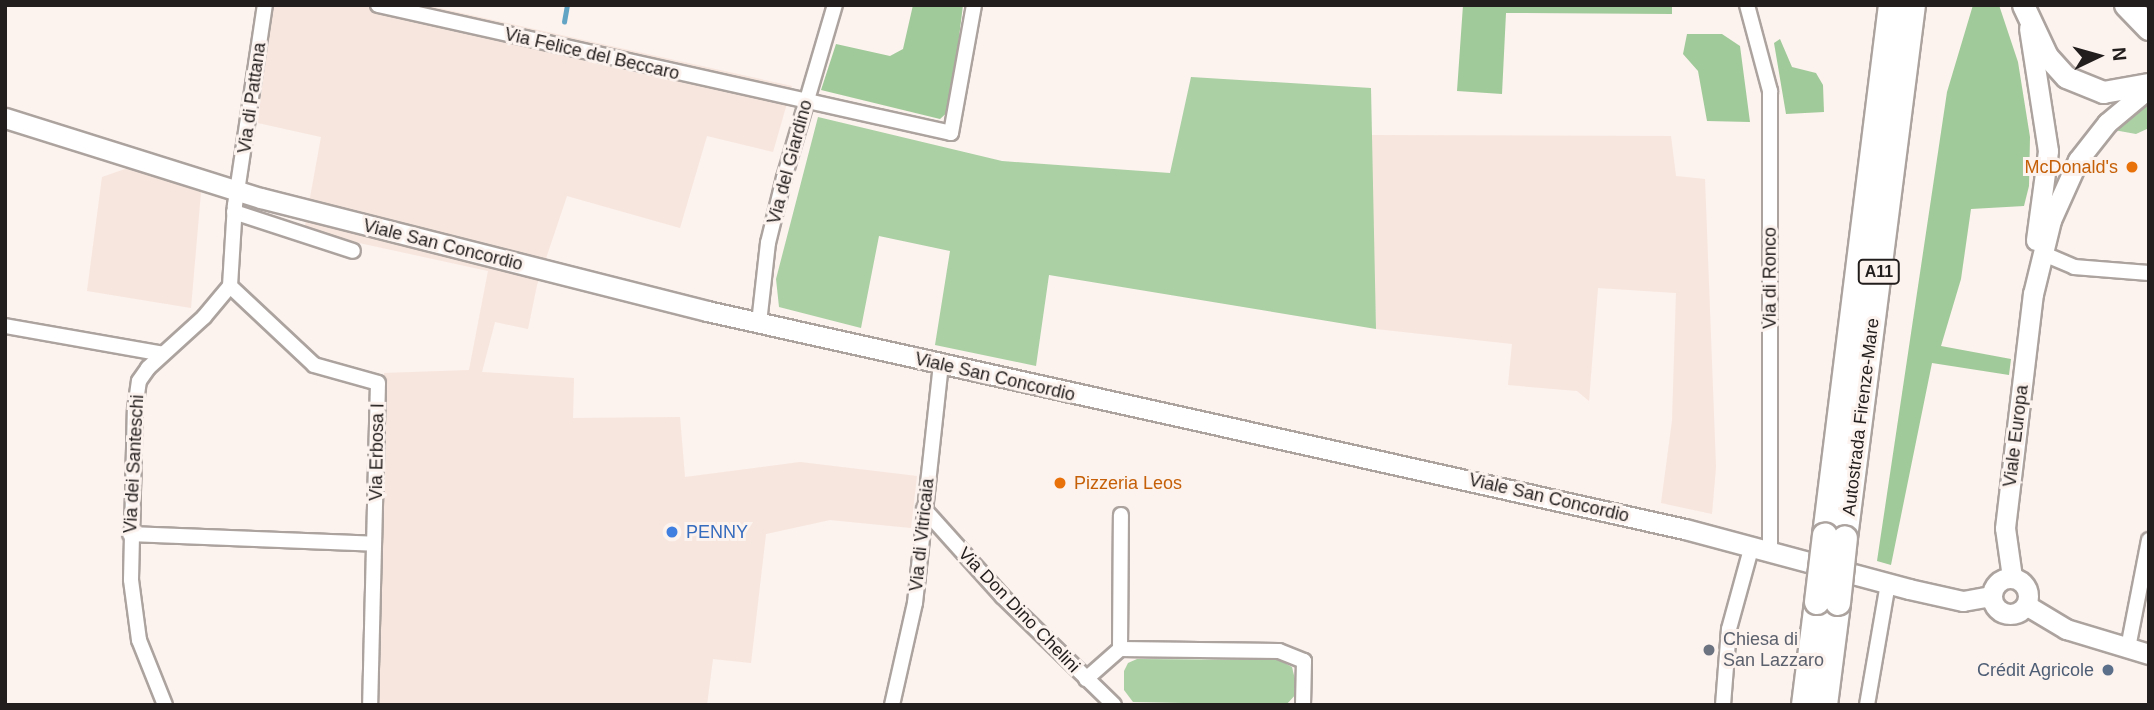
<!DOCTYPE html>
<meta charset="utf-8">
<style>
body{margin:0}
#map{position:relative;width:2154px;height:710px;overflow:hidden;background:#fcf2ee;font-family:Helvetica,sans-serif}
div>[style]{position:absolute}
.built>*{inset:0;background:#f7e6dd}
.green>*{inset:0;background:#aad0a4}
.forest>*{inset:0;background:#a0ca99}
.stream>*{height:4.5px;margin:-2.25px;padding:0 2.25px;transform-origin:2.25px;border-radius:2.25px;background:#61a4c4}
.roads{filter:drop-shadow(2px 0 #aca39f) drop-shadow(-2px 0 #aca39f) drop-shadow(0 2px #aca39f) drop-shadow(0 -2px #aca39f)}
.street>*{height:14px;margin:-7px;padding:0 7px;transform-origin:7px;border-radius:7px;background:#fff}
.secondary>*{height:19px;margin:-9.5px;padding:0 9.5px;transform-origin:9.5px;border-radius:9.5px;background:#fff}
.secondary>.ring{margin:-9.5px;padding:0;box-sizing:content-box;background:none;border:19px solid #fff;border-radius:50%}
.primary>*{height:21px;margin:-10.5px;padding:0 10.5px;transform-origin:10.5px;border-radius:10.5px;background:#fff}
.highway>*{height:24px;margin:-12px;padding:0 12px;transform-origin:12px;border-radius:12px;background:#fff}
.bridges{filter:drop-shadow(2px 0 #aca39f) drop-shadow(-2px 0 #aca39f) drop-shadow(0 2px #aca39f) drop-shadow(0 -2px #aca39f)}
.highway-bridge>*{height:24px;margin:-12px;padding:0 12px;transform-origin:12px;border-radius:12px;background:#fff}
.dots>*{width:19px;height:19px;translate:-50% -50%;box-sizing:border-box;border:4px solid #fcf2ee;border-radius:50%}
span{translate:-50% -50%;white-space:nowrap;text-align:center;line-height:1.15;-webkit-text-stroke:6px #fcf2ee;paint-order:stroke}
.shield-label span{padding:2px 5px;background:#fcf2ee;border:2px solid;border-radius:5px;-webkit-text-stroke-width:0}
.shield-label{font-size:16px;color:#221e1d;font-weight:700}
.street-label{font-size:18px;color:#221e1d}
.food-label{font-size:18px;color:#c56008}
.right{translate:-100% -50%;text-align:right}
.left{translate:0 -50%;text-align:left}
.shop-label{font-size:18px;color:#366cbe}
.worship-label{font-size:18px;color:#5b616d}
.service-label{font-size:18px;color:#4e5e75}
.frame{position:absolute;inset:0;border:7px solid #221e1d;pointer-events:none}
.north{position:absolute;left:2063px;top:21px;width:70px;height:70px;-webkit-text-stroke:5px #fcf2ee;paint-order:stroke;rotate:85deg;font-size:19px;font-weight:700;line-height:28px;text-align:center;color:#221e1d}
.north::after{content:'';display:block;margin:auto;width:24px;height:32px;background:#221e1d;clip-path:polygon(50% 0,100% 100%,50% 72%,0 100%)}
</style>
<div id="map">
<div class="built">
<i style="clip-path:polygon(271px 5px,425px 5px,792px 86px,773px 152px,707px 136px,680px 228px,567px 196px,537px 285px,528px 329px,495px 322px,482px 372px,574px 378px,573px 418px,680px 417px,685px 477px,800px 462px,917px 476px,911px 528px,830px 520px,766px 534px,751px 663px,713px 659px,707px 705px,379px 705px,384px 373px,469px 370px,488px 271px,304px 231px,321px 137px,258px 123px)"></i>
<i style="clip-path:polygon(1369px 135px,1671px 136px,1676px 176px,1705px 179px,1716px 467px,1712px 514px,1661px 503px,1672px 421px,1676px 293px,1598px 288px,1589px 401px,1577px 391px,1508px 385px,1512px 344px,1376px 329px)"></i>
<i style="clip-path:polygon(128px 168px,201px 192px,191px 308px,87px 291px,102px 177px)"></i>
</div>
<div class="green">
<i style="clip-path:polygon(1191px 77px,1371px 88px,1376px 329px,1049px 275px,1036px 366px,935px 345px,950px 251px,879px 236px,861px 328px,779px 307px,776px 279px,818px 117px,1002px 161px,1170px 173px)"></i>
<i style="clip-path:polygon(2149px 102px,2149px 128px,2136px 134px,2114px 130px)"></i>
<i style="clip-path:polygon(1137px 659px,1279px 660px,1292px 667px,1298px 692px,1286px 705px,1133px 702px,1124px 690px,1124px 671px,1128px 663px)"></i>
</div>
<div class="forest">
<i style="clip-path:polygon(913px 5px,963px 5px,950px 110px,940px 119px,821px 90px,836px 44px,890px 56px,903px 49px)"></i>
<i style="clip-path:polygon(1463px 5px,1672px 5px,1672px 14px,1506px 13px,1502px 94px,1457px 91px)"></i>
<i style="clip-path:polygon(1973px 5px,1999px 5px,2018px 62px,2030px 137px,2029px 186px,2024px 206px,1971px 209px,1961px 279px,1941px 346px,2011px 359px,2009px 375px,1932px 363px,1891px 565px,1877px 561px,1947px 92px)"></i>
<i style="clip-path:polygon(1687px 34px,1722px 34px,1740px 46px,1750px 122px,1707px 121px,1698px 71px,1683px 54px)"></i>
<i style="clip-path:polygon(1780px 39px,1792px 67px,1816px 73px,1823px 85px,1824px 112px,1786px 114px,1774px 43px)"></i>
</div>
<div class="stream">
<i style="left:564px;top:22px;width:17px;rotate:-80deg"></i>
</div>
<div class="roads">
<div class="street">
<i style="left:378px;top:5px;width:587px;rotate:12.59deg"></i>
<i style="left:951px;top:133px;width:130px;rotate:-79.8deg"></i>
<i style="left:1747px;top:5px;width:89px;rotate:75deg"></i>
<i style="left:1770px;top:91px;width:463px;rotate:90deg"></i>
<i style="left:234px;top:212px;width:125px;rotate:18.1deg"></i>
<i style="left:2044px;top:254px;width:33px;rotate:23deg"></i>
<i style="left:2074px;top:267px;width:75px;rotate:4.6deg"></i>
<i style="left:230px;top:286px;width:115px;rotate:43.2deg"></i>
<i style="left:314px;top:365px;width:66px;rotate:15.7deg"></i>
<i style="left:378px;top:383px;width:322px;rotate:91.4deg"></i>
<i style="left:759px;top:323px;width:81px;rotate:-83.6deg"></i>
<i style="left:768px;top:243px;width:67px;rotate:-76.2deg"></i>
<i style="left:784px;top:178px;width:180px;rotate:-73.6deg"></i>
<i style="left:5px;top:326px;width:160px;rotate:10deg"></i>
<i style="left:924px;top:509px;width:117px;rotate:48.1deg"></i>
<i style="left:1002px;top:596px;width:156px;rotate:44.2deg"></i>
<i style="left:130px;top:534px;width:244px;rotate:2.3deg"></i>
<i style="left:2128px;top:648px;width:110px;rotate:-79deg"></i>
<i style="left:1120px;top:649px;width:134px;rotate:-89.6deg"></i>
<i style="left:1086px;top:679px;width:45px;rotate:-41.4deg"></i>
<i style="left:1120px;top:649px;width:159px;rotate:0.7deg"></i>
<i style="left:1279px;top:651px;width:27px;rotate:22deg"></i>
<i style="left:1304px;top:661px;width:44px;rotate:91.3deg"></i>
<i style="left:165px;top:705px;width:70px;rotate:-111.8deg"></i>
<i style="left:139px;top:640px;width:61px;rotate:-97.6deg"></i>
<i style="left:131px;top:580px;width:171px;rotate:-88.7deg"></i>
<i style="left:135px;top:409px;width:28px;rotate:-82deg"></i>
<i style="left:139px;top:381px;width:16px;rotate:-55deg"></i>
<i style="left:148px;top:368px;width:76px;rotate:-42.3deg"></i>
<i style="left:204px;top:317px;width:40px;rotate:-50deg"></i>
<i style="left:230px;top:286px;width:81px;rotate:-86.5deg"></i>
<i style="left:235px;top:205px;width:202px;rotate:-81.5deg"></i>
<i style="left:892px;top:705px;width:105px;rotate:-77.3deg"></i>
<i style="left:915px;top:603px;width:240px;rotate:-83.8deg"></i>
<i style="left:1723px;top:705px;width:76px;rotate:-85.5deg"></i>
<i style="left:1729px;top:629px;width:83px;rotate:-74.6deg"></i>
<i style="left:1867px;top:705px;width:123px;rotate:-80.2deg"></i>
</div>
<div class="secondary">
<i style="left:2029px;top:28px;width:124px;rotate:81.2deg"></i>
<i style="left:2048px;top:151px;width:90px;rotate:97.7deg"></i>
<i style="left:5px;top:118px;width:268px;rotate:17.4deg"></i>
<i style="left:261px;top:198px;width:460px;rotate:14.2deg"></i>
<i style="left:707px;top:311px;width:1002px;rotate:12.57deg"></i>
<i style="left:1685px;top:529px;width:232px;rotate:15deg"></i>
<i style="left:1909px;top:589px;width:55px;rotate:12.5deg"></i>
<i style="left:1963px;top:601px;width:29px;rotate:-10deg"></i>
<i style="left:2012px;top:577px;width:49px;rotate:-98.1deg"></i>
<i style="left:2005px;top:528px;width:236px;rotate:-83.2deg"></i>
<i style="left:2033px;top:294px;width:76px;rotate:-76.3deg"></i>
<i style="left:2051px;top:220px;width:66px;rotate:-65.8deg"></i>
<i style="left:2078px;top:160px;width:47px;rotate:-51.9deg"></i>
<i style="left:2107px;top:123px;width:55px;rotate:-39.8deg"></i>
<i class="ring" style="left:1992px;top:578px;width:17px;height:17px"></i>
<i style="left:2026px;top:605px;width:47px;rotate:31deg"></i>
<i style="left:2066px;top:629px;width:87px;rotate:16.8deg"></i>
</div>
<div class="primary">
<i style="left:2023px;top:5px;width:56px;rotate:64.8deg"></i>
<i style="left:2047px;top:56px;width:28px;rotate:48deg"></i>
<i style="left:2066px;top:77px;width:40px;rotate:22deg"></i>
<i style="left:2103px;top:92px;width:47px;rotate:-9.9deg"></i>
</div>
<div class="highway">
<i style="left:2127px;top:5px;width:32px;rotate:46deg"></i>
<i style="left:1825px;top:535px;width:534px;rotate:-82.9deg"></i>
<i style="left:1845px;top:538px;width:537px;rotate:-82.73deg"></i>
<i style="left:1804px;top:705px;width:104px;rotate:-82.8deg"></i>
<i style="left:1825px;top:705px;width:103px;rotate:-82.7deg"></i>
</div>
</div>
<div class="bridges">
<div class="highway-bridge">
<i style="left:1817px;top:602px;width:67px;rotate:-83.2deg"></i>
<i style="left:1838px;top:603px;width:65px;rotate:-83.9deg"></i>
</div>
</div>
<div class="dots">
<i style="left:2132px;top:167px;background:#e8710a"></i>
<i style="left:1060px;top:483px;background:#e8710a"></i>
<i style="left:672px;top:532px;background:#3f7fe0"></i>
<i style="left:1709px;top:650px;background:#6b7280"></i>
<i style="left:2108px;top:670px;background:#5c6f8a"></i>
</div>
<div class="shield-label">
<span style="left:1879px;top:272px">A11</span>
</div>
<div class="street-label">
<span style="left:592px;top:54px;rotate:13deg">Via Felice del Beccaro</span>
<span style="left:252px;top:98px;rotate:-82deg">Via di Pattana</span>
<span style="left:790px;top:162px;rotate:-75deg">Via del Giardino</span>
<span style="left:443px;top:245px;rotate:14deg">Viale San Concordio</span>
<span style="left:1770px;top:278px;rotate:-90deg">Via di Ronco</span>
<span style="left:995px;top:377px;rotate:13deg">Viale San Concordio</span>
<span style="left:1861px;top:417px;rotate:-83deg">Autostrada Firenze-Mare</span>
<span style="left:2016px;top:436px;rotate:-83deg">Viale Europa</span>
<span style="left:377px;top:452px;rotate:-89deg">Via Erbosa I</span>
<span style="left:134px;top:464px;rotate:-87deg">Via dei Santeschi</span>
<span style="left:1549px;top:498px;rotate:13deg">Viale San Concordio</span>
<span style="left:922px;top:535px;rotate:-84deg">Via di Vitricaia</span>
<span style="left:1019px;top:610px;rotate:46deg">Via Don Dino Chelini</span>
</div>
<div class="food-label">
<span class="right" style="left:2118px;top:167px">McDonald's</span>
<span class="left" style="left:1074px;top:483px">Pizzeria Leos</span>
</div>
<div class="shop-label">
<span class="left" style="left:686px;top:532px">PENNY</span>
</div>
<div class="worship-label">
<span class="left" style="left:1723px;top:650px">Chiesa di<br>San Lazzaro</span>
</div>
<div class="service-label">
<span class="right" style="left:2094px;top:670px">Crédit Agricole</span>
</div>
<div class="frame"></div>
<div class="north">N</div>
</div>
